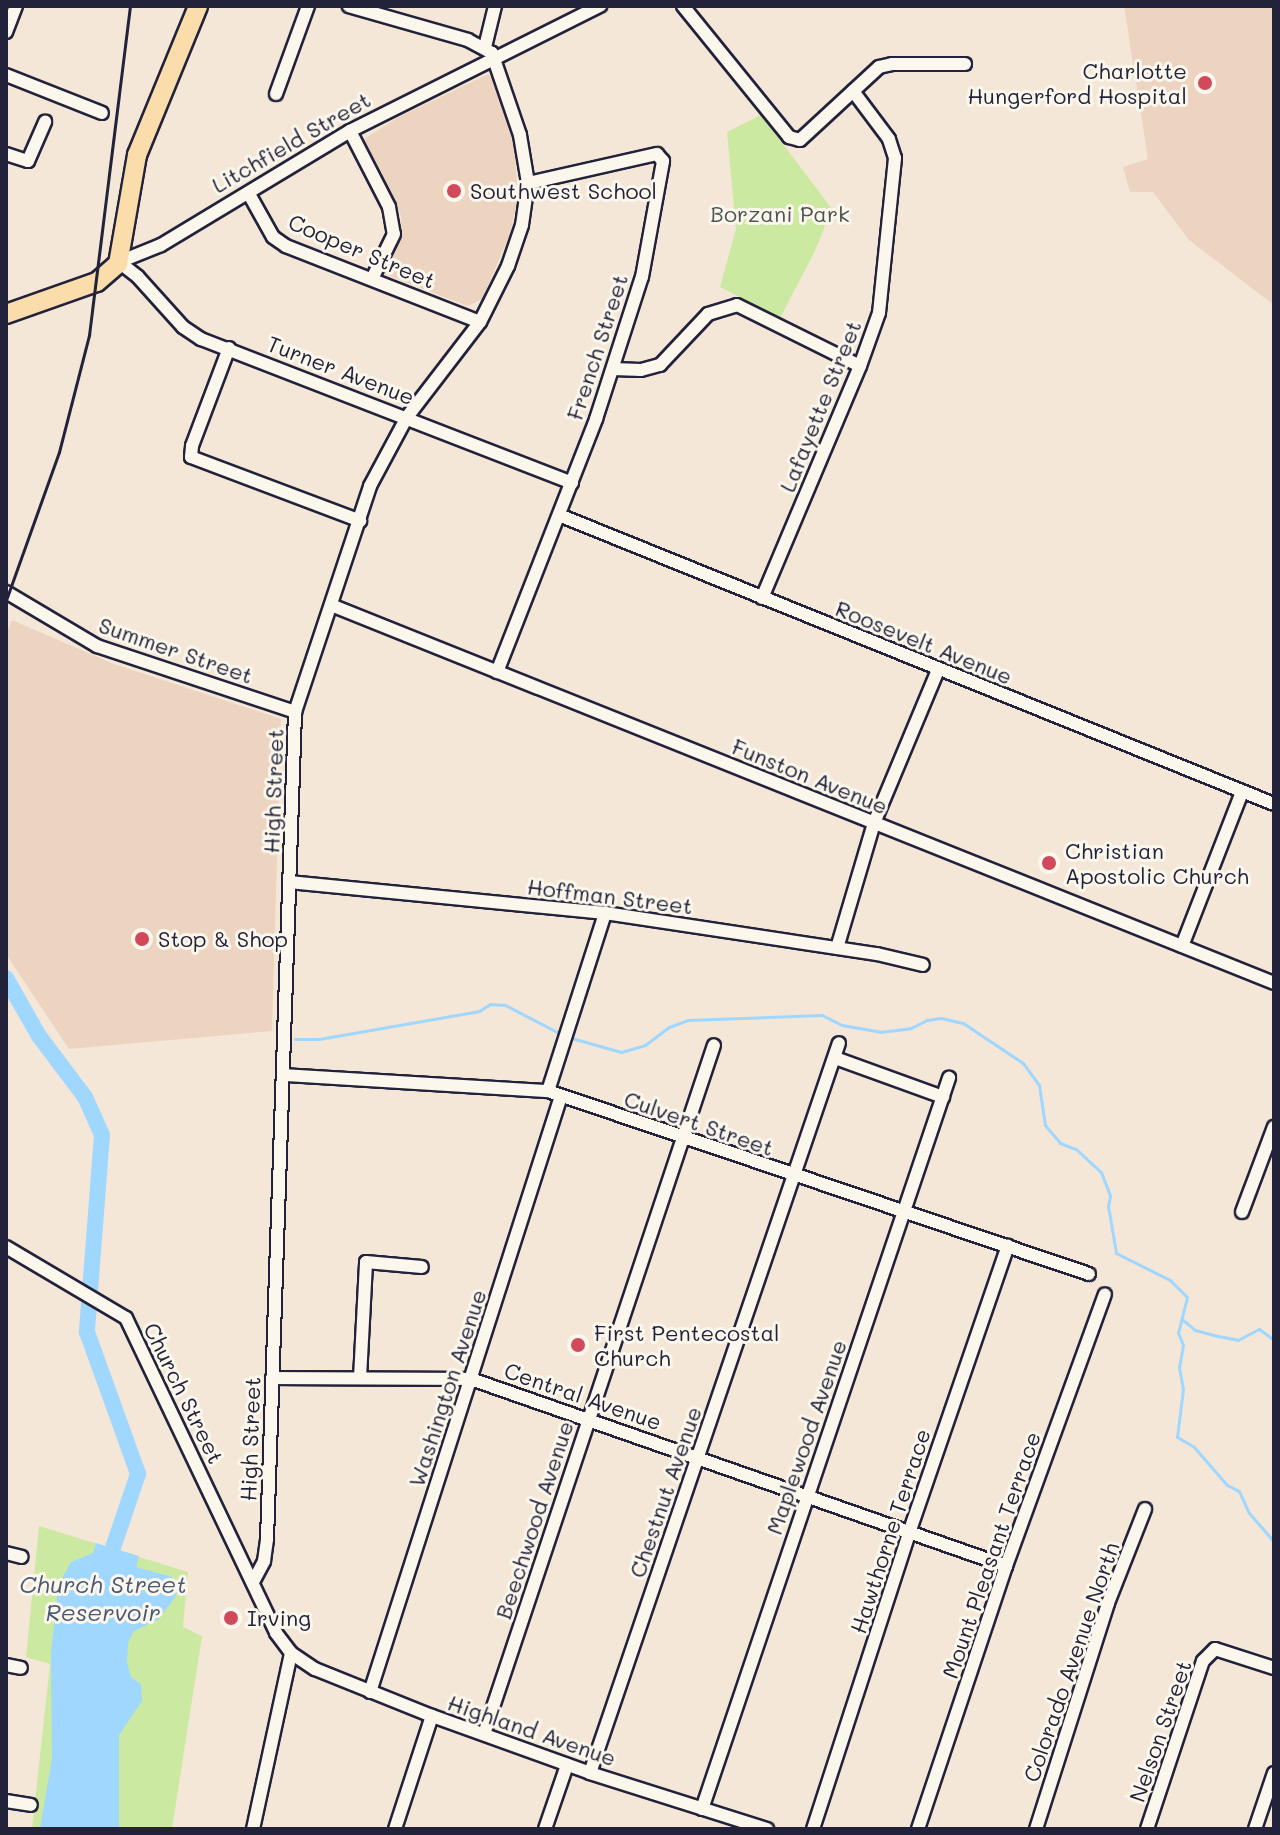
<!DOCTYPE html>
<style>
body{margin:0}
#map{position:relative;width:1280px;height:1835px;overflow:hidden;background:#f4e7d8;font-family:Mali,sans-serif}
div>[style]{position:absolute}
.built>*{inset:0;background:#ecd4c1}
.green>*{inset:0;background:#cce9a1}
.water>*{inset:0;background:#9fd7ff}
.stream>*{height:3px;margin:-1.5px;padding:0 1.5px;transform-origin:1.5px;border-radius:1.5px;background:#9fd7ff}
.river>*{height:16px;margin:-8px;padding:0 8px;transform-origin:8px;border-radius:8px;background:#9fd7ff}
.roads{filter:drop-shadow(2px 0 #22223b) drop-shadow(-2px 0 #22223b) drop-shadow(0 2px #22223b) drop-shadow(0 -2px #22223b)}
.minor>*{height:12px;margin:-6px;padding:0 6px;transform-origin:6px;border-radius:6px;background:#fbf7ec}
.highway>*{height:18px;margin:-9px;padding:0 9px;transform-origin:9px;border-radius:9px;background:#faddab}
.rail>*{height:3px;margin:-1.5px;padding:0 1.5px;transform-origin:1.5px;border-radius:1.5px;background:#22223b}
.dots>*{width:22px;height:22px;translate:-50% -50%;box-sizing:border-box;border:4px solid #fbf7ec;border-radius:50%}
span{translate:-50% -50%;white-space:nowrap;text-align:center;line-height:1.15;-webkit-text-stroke:6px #fbf7ec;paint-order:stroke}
.poi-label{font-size:22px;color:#22223b}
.right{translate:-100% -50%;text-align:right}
.left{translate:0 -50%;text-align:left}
.street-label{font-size:22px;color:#22223b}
.park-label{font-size:22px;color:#4c5454}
.water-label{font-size:24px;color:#485876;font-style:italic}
.frame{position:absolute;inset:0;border:8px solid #22223b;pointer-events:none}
</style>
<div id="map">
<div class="built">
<i style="clip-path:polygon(1124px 6px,1274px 6px,1274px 305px,1189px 240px,1153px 192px,1130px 192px,1123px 167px,1148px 159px)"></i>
<i style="clip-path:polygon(488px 74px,495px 81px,514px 142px,518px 197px,510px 234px,482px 299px,468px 306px,384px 274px,401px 230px,401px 216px,364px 139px,397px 118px)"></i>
<i style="clip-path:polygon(12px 620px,114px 664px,281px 719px,272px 1031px,69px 1049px,6px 954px,6px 634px)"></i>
</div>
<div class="green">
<i style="clip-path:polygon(761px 115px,832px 209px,814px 253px,780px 318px,720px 287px,736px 229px,727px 132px)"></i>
<i style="clip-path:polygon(39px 1526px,188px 1572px,183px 1627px,202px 1636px,172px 1829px,32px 1829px,50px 1664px,26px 1657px)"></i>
</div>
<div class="water">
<i style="clip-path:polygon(96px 1543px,139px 1556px,136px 1567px,172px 1577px,178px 1587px,176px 1596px,159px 1619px,134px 1631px,128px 1643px,127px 1663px,131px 1677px,141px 1684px,142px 1701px,119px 1735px,119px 1829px,40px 1829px,52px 1759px,51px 1653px,58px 1586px,71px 1562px,93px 1553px)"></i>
</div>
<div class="stream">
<i style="left:568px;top:1037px;width:55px;rotate:15.8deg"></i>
<i style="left:621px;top:1052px;width:25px;rotate:-16deg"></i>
<i style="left:645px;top:1045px;width:30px;rotate:-37deg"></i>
<i style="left:669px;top:1027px;width:20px;rotate:-20deg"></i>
<i style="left:688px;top:1020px;width:134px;rotate:-2.1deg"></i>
<i style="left:822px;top:1015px;width:22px;rotate:27deg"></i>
<i style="left:842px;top:1025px;width:39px;rotate:10deg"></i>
<i style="left:880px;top:1032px;width:31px;rotate:-7deg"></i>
<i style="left:911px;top:1028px;width:18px;rotate:-27deg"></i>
<i style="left:927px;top:1020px;width:14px;rotate:-8deg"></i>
<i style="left:941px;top:1018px;width:23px;rotate:13deg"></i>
<i style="left:963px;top:1023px;width:72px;rotate:33.7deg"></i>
<i style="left:1023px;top:1063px;width:27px;rotate:54deg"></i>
<i style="left:1039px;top:1085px;width:40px;rotate:81.5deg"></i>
<i style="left:1045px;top:1125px;width:23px;rotate:50deg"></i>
<i style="left:1060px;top:1143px;width:17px;rotate:21deg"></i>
<i style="left:1076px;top:1149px;width:34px;rotate:43deg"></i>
<i style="left:1101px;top:1172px;width:26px;rotate:69deg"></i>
<i style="left:1110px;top:1196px;width:10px;rotate:101deg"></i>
<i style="left:1108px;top:1206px;width:48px;rotate:80.3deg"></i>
<i style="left:1116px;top:1253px;width:60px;rotate:26.6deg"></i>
<i style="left:1170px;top:1280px;width:24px;rotate:45deg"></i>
<i style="left:1187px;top:1297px;width:37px;rotate:104deg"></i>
<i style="left:1178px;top:1333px;width:13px;rotate:67deg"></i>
<i style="left:1183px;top:1345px;width:22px;rotate:100deg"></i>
<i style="left:1179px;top:1367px;width:22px;rotate:80deg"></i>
<i style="left:1183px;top:1389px;width:48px;rotate:97.1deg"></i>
<i style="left:1177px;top:1437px;width:20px;rotate:30deg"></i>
<i style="left:1194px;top:1447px;width:50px;rotate:49deg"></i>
<i style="left:1227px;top:1485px;width:13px;rotate:27deg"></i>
<i style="left:1239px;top:1491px;width:24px;rotate:66deg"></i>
<i style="left:1249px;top:1513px;width:38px;rotate:49deg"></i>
<i style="left:295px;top:1039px;width:24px"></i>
<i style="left:319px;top:1039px;width:162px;rotate:-9.9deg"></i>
<i style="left:479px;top:1011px;width:13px;rotate:-32deg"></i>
<i style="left:490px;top:1004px;width:15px;rotate:4deg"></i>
<i style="left:505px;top:1005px;width:63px;rotate:27.4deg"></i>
<i style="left:1183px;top:1320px;width:16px;rotate:40deg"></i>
<i style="left:1195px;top:1330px;width:24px;rotate:15deg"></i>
<i style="left:1218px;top:1336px;width:20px;rotate:11deg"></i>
<i style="left:1238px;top:1340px;width:24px;rotate:-28deg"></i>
<i style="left:1259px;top:1329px;width:19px;rotate:36deg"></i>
</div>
<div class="river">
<i style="left:6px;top:978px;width:67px;rotate:60.4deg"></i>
<i style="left:39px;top:1036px;width:76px;rotate:53deg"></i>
<i style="left:85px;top:1097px;width:42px;rotate:65.9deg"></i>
<i style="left:102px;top:1135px;width:198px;rotate:94.4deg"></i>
<i style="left:87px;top:1332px;width:151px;rotate:70.2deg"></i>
<i style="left:138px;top:1474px;width:78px;rotate:108.7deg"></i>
</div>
<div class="roads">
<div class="minor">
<i style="left:683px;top:6px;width:169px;rotate:51deg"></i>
<i style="left:789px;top:137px;width:11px;rotate:15deg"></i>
<i style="left:800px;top:140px;width:108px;rotate:-42.7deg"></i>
<i style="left:879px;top:67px;width:13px;rotate:-13deg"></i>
<i style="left:892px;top:64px;width:73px"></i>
<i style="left:6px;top:32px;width:28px;rotate:-69deg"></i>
<i style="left:485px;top:47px;width:42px;rotate:-76.3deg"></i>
<i style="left:6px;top:75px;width:103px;rotate:21.6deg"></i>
<i style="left:276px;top:94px;width:94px;rotate:-70deg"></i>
<i style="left:350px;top:131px;width:85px;rotate:62.8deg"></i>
<i style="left:389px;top:207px;width:27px;rotate:80deg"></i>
<i style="left:394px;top:234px;width:50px;rotate:116.1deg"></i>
<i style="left:6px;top:154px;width:23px;rotate:18deg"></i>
<i style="left:28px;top:161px;width:43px;rotate:-66.4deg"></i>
<i style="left:249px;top:194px;width:49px;rotate:60.8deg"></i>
<i style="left:273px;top:237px;width:16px;rotate:35deg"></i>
<i style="left:286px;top:246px;width:208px;rotate:21.4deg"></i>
<i style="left:119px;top:262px;width:45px;rotate:-22deg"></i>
<i style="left:161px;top:245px;width:221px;rotate:-31.1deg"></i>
<i style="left:350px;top:131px;width:280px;rotate:-26.6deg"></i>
<i style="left:119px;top:262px;width:24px;rotate:38deg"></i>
<i style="left:138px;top:277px;width:67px;rotate:48deg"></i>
<i style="left:183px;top:327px;width:22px;rotate:34deg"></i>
<i style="left:201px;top:339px;width:398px;rotate:21.2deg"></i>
<i style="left:229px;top:348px;width:105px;rotate:110.7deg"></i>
<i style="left:192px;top:446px;width:11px;rotate:95deg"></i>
<i style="left:191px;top:457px;width:181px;rotate:20.7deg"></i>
<i style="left:613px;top:369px;width:28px;rotate:2deg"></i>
<i style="left:641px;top:370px;width:20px;rotate:-15deg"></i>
<i style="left:660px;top:365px;width:70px;rotate:-46.7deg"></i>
<i style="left:708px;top:314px;width:30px;rotate:-17deg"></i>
<i style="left:737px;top:305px;width:137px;rotate:26.4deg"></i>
<i style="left:559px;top:515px;width:771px;rotate:22.01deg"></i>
<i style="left:6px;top:592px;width:106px;rotate:30.7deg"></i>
<i style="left:97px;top:646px;width:209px;rotate:18.4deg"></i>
<i style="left:762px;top:598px;width:252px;rotate:-67.1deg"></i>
<i style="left:860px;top:366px;width:56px;rotate:-70.3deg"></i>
<i style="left:879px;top:313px;width:156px;rotate:-84.1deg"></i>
<i style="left:895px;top:158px;width:20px;rotate:-108deg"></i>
<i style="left:889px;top:139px;width:60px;rotate:-126.9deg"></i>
<i style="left:331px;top:605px;width:1016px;rotate:21.84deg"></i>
<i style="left:497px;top:672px;width:272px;rotate:-68.6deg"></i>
<i style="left:596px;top:419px;width:149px;rotate:-72.1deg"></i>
<i style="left:642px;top:277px;width:118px;rotate:-79.7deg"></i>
<i style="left:663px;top:161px;width:9px;rotate:-131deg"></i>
<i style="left:657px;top:154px;width:132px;rotate:167.3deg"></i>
<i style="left:289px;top:882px;width:318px;rotate:5.6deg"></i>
<i style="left:605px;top:913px;width:275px;rotate:8.6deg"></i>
<i style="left:877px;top:954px;width:47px;rotate:13.4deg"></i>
<i style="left:1182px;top:946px;width:165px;rotate:-68.7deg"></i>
<i style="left:837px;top:948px;width:130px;rotate:-73.5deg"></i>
<i style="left:874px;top:823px;width:166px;rotate:-67.3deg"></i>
<i style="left:835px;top:1058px;width:115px;rotate:19.9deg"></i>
<i style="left:284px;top:1075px;width:264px;rotate:3.5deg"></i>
<i style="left:548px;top:1091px;width:571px;rotate:18.69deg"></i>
<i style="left:548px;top:1091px;width:187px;rotate:-72.2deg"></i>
<i style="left:1242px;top:1212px;width:91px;rotate:-69.4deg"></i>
<i style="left:6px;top:1247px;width:139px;rotate:30.6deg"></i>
<i style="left:126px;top:1318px;width:349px;rotate:64.5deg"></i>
<i style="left:276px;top:1633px;width:25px;rotate:53deg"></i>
<i style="left:291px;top:1653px;width:29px;rotate:34deg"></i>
<i style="left:315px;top:1669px;width:126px;rotate:21.9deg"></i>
<i style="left:432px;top:1716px;width:168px;rotate:19.8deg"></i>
<i style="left:590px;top:1773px;width:186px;rotate:17.6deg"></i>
<i style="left:272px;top:1378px;width:199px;rotate:0.3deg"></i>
<i style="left:471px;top:1379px;width:567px;rotate:19.27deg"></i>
<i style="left:360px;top:1378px;width:116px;rotate:-87deg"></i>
<i style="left:366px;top:1262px;width:56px;rotate:5.1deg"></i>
<i style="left:6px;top:1553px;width:16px;rotate:14deg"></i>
<i style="left:253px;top:1582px;width:24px;rotate:-62deg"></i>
<i style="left:264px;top:1561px;width:22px;rotate:-82deg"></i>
<i style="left:267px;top:1539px;width:827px;rotate:-88.06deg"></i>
<i style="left:295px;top:712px;width:238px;rotate:-71.6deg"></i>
<i style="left:370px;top:486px;width:78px;rotate:-61.8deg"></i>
<i style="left:407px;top:417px;width:120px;rotate:-52.5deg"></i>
<i style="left:480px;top:322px;width:63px;rotate:-63.4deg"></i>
<i style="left:508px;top:266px;width:43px;rotate:-71.1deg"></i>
<i style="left:522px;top:225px;width:42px;rotate:-81.9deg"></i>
<i style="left:528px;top:183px;width:49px;rotate:-99.5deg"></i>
<i style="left:520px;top:135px;width:87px;rotate:-108.9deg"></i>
<i style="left:492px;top:53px;width:27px;rotate:-152deg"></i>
<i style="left:468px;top:40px;width:124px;rotate:-164.1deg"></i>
<i style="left:6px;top:1665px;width:15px;rotate:11deg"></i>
<i style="left:370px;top:1692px;width:626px;rotate:-72.23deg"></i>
<i style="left:484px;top:1734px;width:726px;rotate:-71.54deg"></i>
<i style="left:590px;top:1773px;width:771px;rotate:-71.17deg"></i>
<i style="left:6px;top:1801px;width:25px;rotate:9deg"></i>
<i style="left:702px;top:1809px;width:772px;rotate:-71.33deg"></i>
<i style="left:253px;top:1829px;width:180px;rotate:-77.8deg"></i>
<i style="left:395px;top:1829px;width:119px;rotate:-71.9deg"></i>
<i style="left:545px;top:1829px;width:68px;rotate:-71deg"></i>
<i style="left:813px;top:1829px;width:311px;rotate:-72deg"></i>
<i style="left:909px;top:1533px;width:304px;rotate:-71deg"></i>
<i style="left:918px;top:1829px;width:277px;rotate:-71.5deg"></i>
<i style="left:1006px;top:1566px;width:289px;rotate:-70deg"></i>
<i style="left:1036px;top:1829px;width:237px;rotate:-72.3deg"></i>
<i style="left:1108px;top:1603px;width:101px;rotate:-68.5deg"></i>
<i style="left:1147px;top:1829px;width:177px;rotate:-71.6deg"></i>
<i style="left:1203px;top:1661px;width:17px;rotate:-45deg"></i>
<i style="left:1215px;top:1649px;width:62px;rotate:17.9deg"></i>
<i style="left:1255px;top:1829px;width:59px;rotate:-71.3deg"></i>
</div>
<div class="highway">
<i style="left:6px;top:314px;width:96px;rotate:-19.4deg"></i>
<i style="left:97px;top:282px;width:28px;rotate:-41deg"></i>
<i style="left:118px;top:264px;width:111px;rotate:-80.1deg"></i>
<i style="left:137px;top:155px;width:161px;rotate:-67.7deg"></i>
</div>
</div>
<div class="rail">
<i style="left:6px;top:600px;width:157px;rotate:-70.3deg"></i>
<i style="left:59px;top:452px;width:121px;rotate:-75.6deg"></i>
<i style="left:89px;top:335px;width:332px;rotate:-82.9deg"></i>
</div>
<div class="dots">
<i style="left:1205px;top:83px;background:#d1495b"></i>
<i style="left:454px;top:191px;background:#d1495b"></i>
<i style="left:1049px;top:863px;background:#d1495b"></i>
<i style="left:142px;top:939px;background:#d1495b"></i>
<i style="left:578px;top:1345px;background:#d1495b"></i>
<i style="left:231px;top:1618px;background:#d1495b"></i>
</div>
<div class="poi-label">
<span class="right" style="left:1187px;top:83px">Charlotte<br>Hungerford Hospital</span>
<span class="left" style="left:470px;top:191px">Southwest School</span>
<span class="left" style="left:1065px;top:863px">Christian<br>Apostolic Church</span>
<span class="left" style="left:158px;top:939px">Stop &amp; Shop</span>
<span class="left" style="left:594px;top:1345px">First Pentecostal<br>Church</span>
<span class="left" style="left:247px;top:1618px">Irving</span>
</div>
<div class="street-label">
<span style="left:291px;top:142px;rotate:-30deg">Litchfield Street</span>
<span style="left:362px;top:251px;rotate:23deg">Cooper Street</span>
<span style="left:597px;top:347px;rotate:-72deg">French Street</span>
<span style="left:341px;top:370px;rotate:21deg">Turner Avenue</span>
<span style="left:820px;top:406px;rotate:-68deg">Lafayette Street</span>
<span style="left:924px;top:642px;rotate:22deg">Roosevelt Avenue</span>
<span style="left:176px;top:650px;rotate:19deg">Summer Street</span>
<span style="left:810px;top:776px;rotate:22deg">Funston Avenue</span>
<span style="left:273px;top:791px;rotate:-88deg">High Street</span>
<span style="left:610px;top:896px;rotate:7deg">Hoffman Street</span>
<span style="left:699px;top:1123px;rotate:19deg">Culvert Street</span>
<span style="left:447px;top:1388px;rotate:-72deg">Washington Avenue</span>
<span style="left:184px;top:1393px;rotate:64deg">Church Street</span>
<span style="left:583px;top:1396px;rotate:19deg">Central Avenue</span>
<span style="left:806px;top:1437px;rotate:-71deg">Maplewood Avenue</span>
<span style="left:250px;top:1439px;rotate:-88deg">High Street</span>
<span style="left:665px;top:1492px;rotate:-71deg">Chestnut Avenue</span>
<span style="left:534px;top:1520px;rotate:-72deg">Beechwood Avenue</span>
<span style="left:890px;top:1531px;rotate:-72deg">Hawthorne Terrace</span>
<span style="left:991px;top:1555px;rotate:-71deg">Mount Pleasant Terrace</span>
<span style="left:1071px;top:1662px;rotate:-71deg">Colorado Avenue North</span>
<span style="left:532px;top:1730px;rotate:19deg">Highland Avenue</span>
<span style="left:1160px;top:1731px;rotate:-71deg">Nelson Street</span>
</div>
<div class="park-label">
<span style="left:780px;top:214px">Borzani Park</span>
</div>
<div class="water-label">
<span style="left:103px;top:1598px">Church Street<br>Reservoir</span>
</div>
<div class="frame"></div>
</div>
